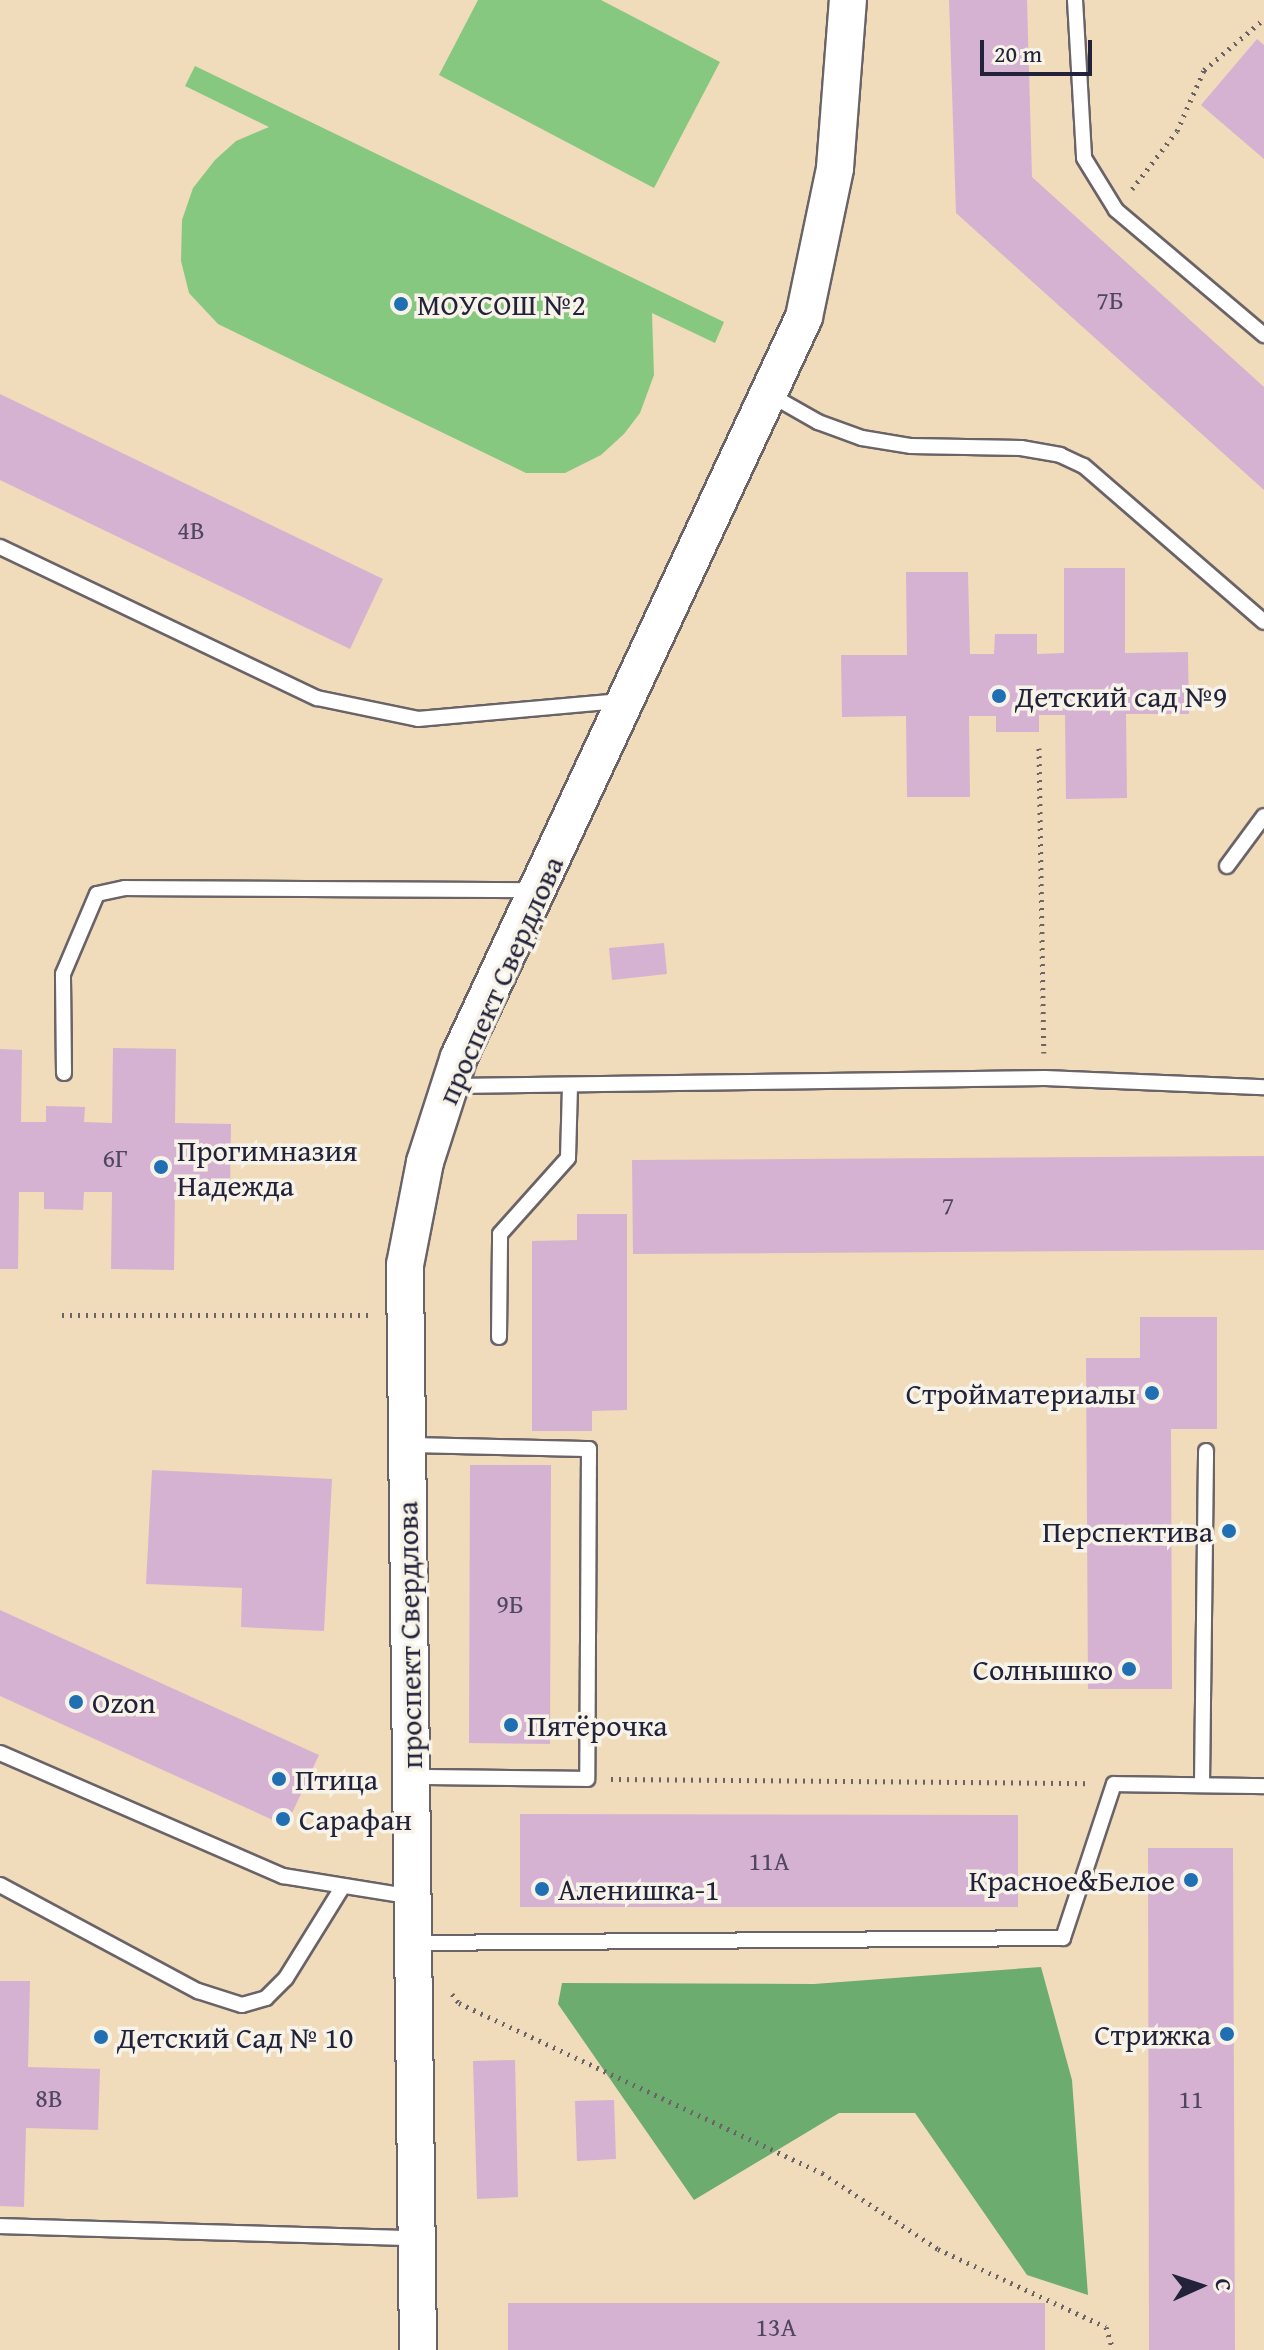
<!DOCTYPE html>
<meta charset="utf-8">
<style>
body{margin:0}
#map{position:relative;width:1264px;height:2350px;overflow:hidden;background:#f0dbba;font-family:"Gentium Book Plus",serif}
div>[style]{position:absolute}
.green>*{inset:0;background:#87c881}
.forest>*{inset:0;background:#6dac6f}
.building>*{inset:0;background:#d6b2d2}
.path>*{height:5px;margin-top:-2.5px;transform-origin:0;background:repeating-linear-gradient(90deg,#6a6367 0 2px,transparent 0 8px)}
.roads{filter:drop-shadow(2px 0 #6a6367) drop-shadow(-2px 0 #6a6367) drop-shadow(0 2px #6a6367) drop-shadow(0 -2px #6a6367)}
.service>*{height:14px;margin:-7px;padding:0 7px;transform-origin:7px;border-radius:7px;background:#fff}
.tertiary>*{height:36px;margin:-18px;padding:0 18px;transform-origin:18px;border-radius:18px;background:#fff}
.dots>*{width:22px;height:22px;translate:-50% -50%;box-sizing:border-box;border:4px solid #f7f3e8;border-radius:50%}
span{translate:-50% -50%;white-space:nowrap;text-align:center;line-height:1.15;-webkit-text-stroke:7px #f7f3e8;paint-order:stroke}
.number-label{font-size:26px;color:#4f4661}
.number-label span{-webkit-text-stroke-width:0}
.poi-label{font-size:30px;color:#22223b}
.left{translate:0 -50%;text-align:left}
.right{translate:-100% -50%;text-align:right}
.street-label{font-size:30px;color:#22223b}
.north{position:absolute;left:1160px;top:2246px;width:80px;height:80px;-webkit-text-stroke:6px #f7f3e8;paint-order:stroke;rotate:87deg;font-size:22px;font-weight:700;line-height:32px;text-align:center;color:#22223b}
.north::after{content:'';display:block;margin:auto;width:28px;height:36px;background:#22223b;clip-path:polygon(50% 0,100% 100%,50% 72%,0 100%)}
.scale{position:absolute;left:980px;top:40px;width:112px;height:36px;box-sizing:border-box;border:4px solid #22223b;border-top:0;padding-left:10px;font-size:24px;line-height:28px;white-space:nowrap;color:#22223b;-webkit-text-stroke:6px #f7f3e8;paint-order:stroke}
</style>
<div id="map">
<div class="green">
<i style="clip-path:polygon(478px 0,601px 0,720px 62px,654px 188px,439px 75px)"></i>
<i style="clip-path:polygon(195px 66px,724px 322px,715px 343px,652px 313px,654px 375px,640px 413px,624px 434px,601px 455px,565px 473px,526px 473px,218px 324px,189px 293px,181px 261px,182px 220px,193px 188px,215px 160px,236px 141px,269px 127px,185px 86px)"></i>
</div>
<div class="forest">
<i style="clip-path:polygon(1041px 1967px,1072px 2080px,1088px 2295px,1027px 2275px,915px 2113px,839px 2113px,694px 2200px,558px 2004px,562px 1983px,814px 1984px)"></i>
</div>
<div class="building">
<i style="clip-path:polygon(949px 0,1027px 0,1032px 177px,1264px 387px,1264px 490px,956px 213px)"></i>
<i style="clip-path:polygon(1257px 39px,1264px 45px,1264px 159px,1201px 105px)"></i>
<i style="clip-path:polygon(0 394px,383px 579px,350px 649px,0 480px)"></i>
<i style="clip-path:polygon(1064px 568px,1125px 568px,1125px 653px,1188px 652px,1189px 714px,1126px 714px,1127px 798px,1066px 799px,1065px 715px,1039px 715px,1039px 732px,996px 732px,996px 716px,969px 716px,970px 797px,907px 797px,906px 716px,842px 717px,841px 655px,907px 655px,906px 572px,968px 572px,970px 654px,994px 654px,995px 634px,1037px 634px,1037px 654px,1064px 653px)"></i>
<i style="clip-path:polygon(664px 943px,667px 974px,612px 980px,609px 948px)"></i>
<i style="clip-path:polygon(113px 1048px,176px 1049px,175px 1123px,231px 1124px,230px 1194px,175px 1193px,174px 1270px,111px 1269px,112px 1192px,84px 1192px,83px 1210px,44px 1209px,44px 1192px,19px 1192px,18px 1269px,0 1269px,0 1049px,22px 1050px,21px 1122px,46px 1122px,46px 1106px,85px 1107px,84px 1122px,112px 1123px)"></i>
<i style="clip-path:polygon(1264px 1156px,1264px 1250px,633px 1254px,632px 1160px)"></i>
<i style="clip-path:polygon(577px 1214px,627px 1214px,627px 1410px,592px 1411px,592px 1431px,532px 1431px,532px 1241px,577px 1240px)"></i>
<i style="clip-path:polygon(1140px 1317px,1217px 1317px,1217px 1429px,1171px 1429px,1172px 1689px,1088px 1689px,1086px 1358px,1140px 1358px)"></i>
<i style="clip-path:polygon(470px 1465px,551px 1465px,550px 1744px,469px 1743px)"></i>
<i style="clip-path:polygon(152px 1470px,332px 1479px,324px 1631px,241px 1627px,242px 1588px,146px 1584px)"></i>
<i style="clip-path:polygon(0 1610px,319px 1755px,286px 1826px,0 1696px)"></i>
<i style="clip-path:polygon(520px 1814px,1018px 1815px,1018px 1907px,520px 1907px)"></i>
<i style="clip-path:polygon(1148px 1848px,1233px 1848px,1235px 2350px,1149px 2350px)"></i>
<i style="clip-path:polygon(0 1981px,30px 1981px,28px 2067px,100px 2069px,98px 2130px,26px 2128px,24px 2207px,0 2206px)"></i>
<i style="clip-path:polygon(515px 2060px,518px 2197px,477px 2199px,473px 2061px)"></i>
<i style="clip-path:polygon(614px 2100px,616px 2159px,577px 2161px,575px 2101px)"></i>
<i style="clip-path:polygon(508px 2303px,1045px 2303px,1045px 2350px,508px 2350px)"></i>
</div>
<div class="path">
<i style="left:1132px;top:189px;width:73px;rotate:-52.2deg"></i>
<i style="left:1177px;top:131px;width:67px;rotate:-66.1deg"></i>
<i style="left:1204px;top:70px;width:79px;rotate:-40.4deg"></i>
<i style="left:1039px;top:748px;width:305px;rotate:89.1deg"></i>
<i style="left:62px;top:1315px;width:307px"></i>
<i style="left:611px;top:1779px;width:478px;rotate:0.5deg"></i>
<i style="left:452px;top:1994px;width:11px;rotate:52deg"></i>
<i style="left:459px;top:2003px;width:401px;rotate:25.1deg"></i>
<i style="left:822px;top:2173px;width:139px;rotate:33.2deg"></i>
<i style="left:938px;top:2249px;width:185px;rotate:24.9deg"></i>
<i style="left:1106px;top:2327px;width:24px;rotate:73deg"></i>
</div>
<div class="roads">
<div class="service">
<i style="left:1075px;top:0;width:158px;rotate:86.7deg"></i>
<i style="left:1084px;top:158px;width:61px;rotate:58.4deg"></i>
<i style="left:1116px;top:210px;width:194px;rotate:40.2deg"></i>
<i style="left:767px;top:393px;width:59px;rotate:29.6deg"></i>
<i style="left:818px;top:422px;width:47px;rotate:20deg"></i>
<i style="left:862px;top:438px;width:50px;rotate:9.3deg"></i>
<i style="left:911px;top:446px;width:110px;rotate:1deg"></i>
<i style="left:1021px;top:448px;width:40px;rotate:10deg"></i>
<i style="left:1060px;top:455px;width:26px;rotate:25deg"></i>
<i style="left:1084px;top:466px;width:238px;rotate:40.9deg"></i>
<i style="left:0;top:547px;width:351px;rotate:25.5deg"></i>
<i style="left:317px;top:698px;width:103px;rotate:11.7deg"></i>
<i style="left:418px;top:719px;width:204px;rotate:-5.1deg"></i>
<i style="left:1227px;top:866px;width:62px;rotate:-53.5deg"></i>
<i style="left:64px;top:1073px;width:99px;rotate:-90.6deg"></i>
<i style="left:63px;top:974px;width:87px;rotate:-67deg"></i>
<i style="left:97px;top:894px;width:29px;rotate:-12deg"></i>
<i style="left:125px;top:888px;width:408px;rotate:0.3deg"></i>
<i style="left:453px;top:1086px;width:592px;rotate:-0.77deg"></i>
<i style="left:1045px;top:1078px;width:219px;rotate:2.4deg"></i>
<i style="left:499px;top:1337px;width:103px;rotate:-89.4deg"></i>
<i style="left:500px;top:1234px;width:102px;rotate:-48.2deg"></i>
<i style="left:568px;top:1158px;width:73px;rotate:-88.4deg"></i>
<i style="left:407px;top:1445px;width:182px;rotate:1.3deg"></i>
<i style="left:589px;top:1449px;width:330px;rotate:90.3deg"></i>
<i style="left:587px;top:1779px;width:175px;rotate:-179.3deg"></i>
<i style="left:0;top:1753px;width:309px;rotate:23.5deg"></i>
<i style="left:283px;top:1876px;width:131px;rotate:9.2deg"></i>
<i style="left:1202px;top:1783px;width:332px;rotate:-89.3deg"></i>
<i style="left:0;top:1885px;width:225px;rotate:28.2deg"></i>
<i style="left:198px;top:1991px;width:46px;rotate:17.7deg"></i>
<i style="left:242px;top:2005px;width:25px;rotate:-16deg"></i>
<i style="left:266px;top:1998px;width:28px;rotate:-45deg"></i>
<i style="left:286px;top:1978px;width:108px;rotate:-58.2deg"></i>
<i style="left:412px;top:1943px;width:651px;rotate:-0.44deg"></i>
<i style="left:1063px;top:1938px;width:162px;rotate:-71.7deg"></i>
<i style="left:1114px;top:1784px;width:150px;rotate:0.8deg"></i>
<i style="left:0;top:2226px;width:416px;rotate:1.7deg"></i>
</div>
<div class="tertiary">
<i style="left:418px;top:2350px;width:1085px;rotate:-90.69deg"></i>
<i style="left:405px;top:1265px;width:105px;rotate:-79deg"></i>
<i style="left:425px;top:1162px;width:110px;rotate:-72.1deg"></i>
<i style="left:459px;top:1057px;width:816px;rotate:-65deg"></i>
<i style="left:804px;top:317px;width:152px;rotate:-78.2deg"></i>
<i style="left:835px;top:168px;width:169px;rotate:-85.6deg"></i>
</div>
</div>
<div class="dots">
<i style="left:401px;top:304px;background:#1f6fb2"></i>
<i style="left:999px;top:696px;background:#1f6fb2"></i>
<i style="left:161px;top:1167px;background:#1f6fb2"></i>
<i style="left:1152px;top:1393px;background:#1f6fb2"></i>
<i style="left:1229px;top:1531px;background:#1f6fb2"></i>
<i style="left:1129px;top:1669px;background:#1f6fb2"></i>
<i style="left:76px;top:1702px;background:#1f6fb2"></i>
<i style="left:511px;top:1725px;background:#1f6fb2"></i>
<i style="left:279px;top:1779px;background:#1f6fb2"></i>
<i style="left:283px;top:1819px;background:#1f6fb2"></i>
<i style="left:1191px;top:1880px;background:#1f6fb2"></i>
<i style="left:542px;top:1889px;background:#1f6fb2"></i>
<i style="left:1227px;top:2034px;background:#1f6fb2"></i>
<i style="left:101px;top:2037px;background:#1f6fb2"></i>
</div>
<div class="number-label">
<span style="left:1110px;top:300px">7Б</span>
<span style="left:191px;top:530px">4В</span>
<span style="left:115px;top:1158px">6Г</span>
<span style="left:948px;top:1205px">7</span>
<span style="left:510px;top:1604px">9Б</span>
<span style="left:769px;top:1861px">11А</span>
<span style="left:49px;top:2098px">8В</span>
<span style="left:1191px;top:2099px">11</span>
<span style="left:776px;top:2327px">13А</span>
</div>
<div class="poi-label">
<span class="left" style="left:417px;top:304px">МОУСОШ №2</span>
<span class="left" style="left:1015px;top:696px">Детский сад №9</span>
<span class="left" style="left:177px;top:1167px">Прогимназия<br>Надежда</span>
<span class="right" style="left:1136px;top:1393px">Стройматериалы</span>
<span class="right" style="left:1213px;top:1531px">Перспектива</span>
<span class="right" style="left:1113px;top:1669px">Солнышко</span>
<span class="left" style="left:92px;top:1702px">Ozon</span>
<span class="left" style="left:527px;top:1725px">Пятёрочка</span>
<span class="left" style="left:295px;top:1779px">Птица</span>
<span class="left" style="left:299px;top:1819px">Сарафан</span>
<span class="right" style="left:1175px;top:1880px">Красное&amp;Белое</span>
<span class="left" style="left:558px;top:1889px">Аленишка-1</span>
<span class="right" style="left:1211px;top:2034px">Стрижка</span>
<span class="left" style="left:117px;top:2037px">Детский Сад № 10</span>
</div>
<div class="street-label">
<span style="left:500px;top:980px;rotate:-66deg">проспект Свердлова</span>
<span style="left:409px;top:1635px;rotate:-91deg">проспект Свердлова</span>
</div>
<div class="north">С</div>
<div class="scale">20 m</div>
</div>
